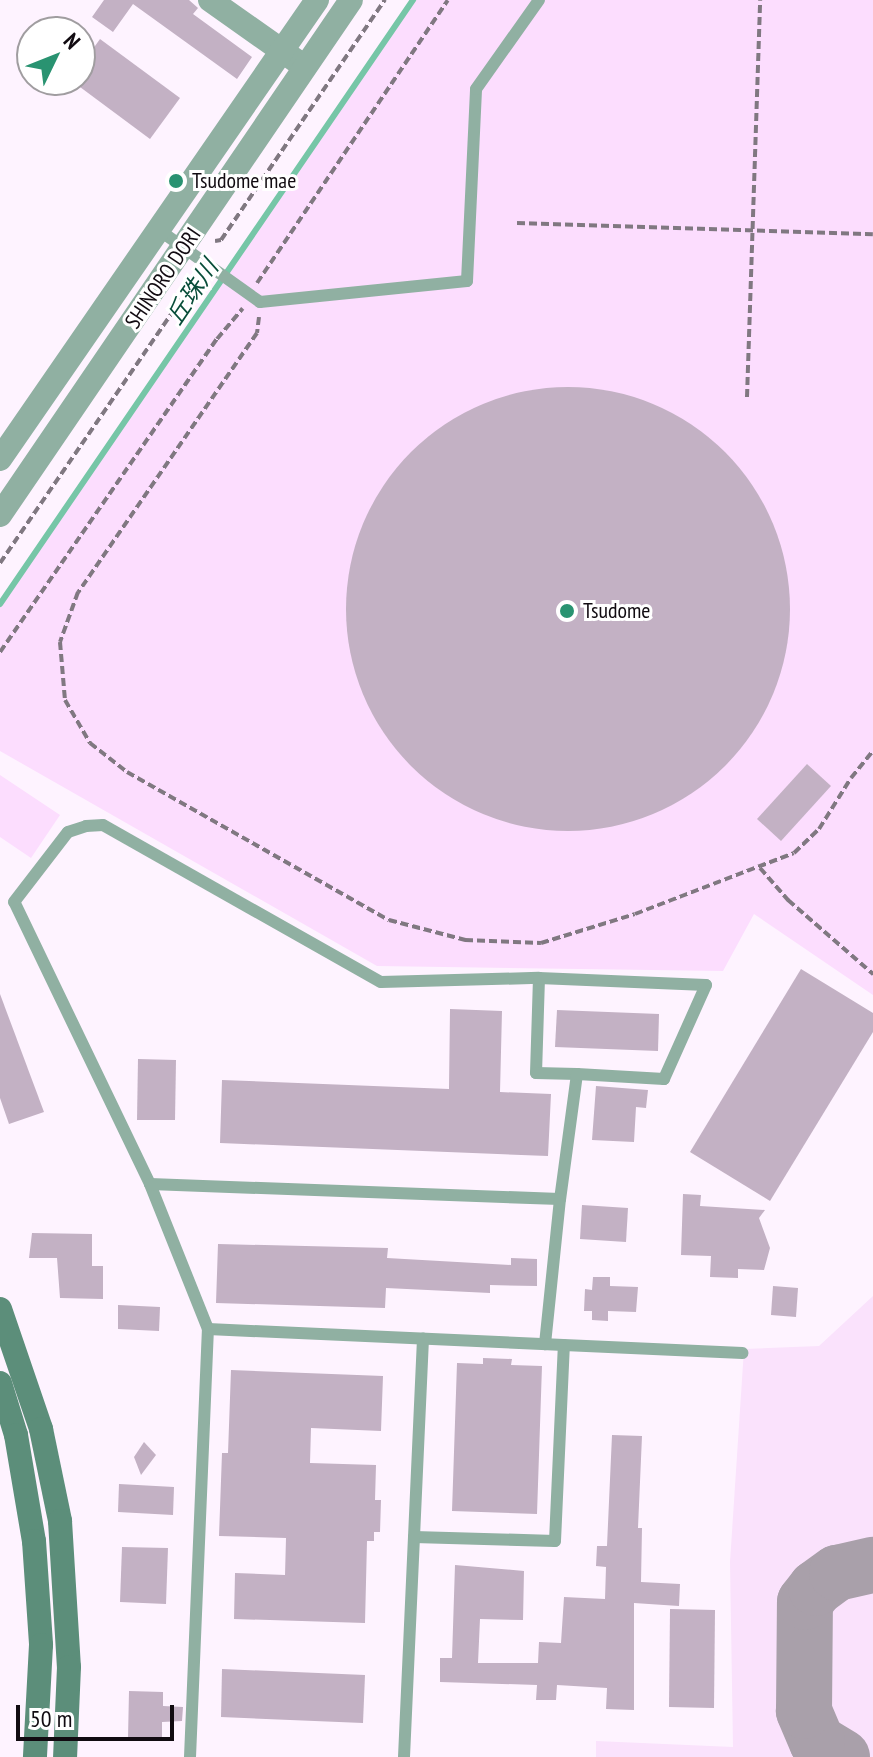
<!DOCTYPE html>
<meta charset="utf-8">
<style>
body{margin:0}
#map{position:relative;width:873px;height:1757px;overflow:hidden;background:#fef3ff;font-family:"PT Sans Narrow","Noto Sans JP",sans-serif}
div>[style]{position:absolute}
.built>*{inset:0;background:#fae2fc}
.green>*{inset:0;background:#fcddfe}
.stream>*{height:6px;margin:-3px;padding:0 3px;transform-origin:3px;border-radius:3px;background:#76c6a7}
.taxiway>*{height:56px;margin:-28px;padding:0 28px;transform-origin:28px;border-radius:28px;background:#a9a0aa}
.building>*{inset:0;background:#c3b1c4}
.round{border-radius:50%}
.path>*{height:4px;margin-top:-2px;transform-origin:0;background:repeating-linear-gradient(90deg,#807881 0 8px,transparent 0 12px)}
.service>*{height:12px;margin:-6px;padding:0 6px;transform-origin:6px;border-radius:6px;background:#90b0a2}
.minor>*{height:24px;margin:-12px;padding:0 12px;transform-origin:12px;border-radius:12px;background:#90b0a2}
.tertiary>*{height:24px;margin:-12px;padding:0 12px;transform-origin:12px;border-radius:12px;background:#90b0a2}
.secondary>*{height:24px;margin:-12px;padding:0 12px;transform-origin:12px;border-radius:12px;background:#5c8e7a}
.dots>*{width:22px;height:22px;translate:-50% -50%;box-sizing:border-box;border:4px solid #fff;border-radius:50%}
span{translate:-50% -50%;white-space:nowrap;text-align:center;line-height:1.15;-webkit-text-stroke:6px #fff;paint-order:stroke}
.poi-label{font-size:22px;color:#110b11}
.left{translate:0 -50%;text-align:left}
.street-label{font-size:22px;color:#110b11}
.water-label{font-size:24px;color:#084d39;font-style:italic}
.north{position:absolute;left:16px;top:16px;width:80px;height:80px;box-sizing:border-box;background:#fff;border:2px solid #a09da0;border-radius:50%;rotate:47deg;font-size:22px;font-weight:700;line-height:32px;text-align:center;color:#110b11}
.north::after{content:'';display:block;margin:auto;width:28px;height:36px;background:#299371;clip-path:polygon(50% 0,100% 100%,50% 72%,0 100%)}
.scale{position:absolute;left:16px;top:1705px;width:158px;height:36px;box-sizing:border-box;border:4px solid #110b11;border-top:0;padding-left:10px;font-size:24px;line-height:28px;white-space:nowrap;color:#110b11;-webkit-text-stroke:6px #fff;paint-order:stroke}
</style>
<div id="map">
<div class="built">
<i style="clip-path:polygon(873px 1296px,873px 1757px,596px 1757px,596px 1741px,733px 1747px,730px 1562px,744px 1349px,819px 1346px)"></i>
</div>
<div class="green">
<i style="clip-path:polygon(413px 0,873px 0,873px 995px,754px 914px,723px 971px,377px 966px,0 751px,0 604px)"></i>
<i style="clip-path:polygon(0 775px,60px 815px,31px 858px,0 837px)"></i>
</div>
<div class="stream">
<i style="left:0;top:604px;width:732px;rotate:-55.64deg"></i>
</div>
<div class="taxiway">
<i style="left:842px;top:1757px;width:29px;rotate:-149deg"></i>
<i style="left:817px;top:1742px;width:34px;rotate:-113deg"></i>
<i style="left:804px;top:1711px;width:109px;rotate:-89.5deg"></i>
<i style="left:805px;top:1602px;width:18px;rotate:-52deg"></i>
<i style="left:816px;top:1588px;width:26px;rotate:-36deg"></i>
<i style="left:837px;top:1573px;width:37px;rotate:-13deg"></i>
</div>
<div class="building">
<i style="clip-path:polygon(104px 0,189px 0,198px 8px,193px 14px,252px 57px,237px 79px,133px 4px,113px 32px,92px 17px)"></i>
<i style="clip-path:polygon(100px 39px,180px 98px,150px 139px,80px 87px,80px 67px)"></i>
<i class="round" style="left:346px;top:387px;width:444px;height:444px"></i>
<i style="clip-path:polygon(807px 764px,831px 786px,781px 841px,757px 819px)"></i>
<i style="clip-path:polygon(801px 969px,873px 1013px,873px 1032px,770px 1201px,690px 1152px)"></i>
<i style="clip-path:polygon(0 994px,44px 1112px,9px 1124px,0 1098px)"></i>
<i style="clip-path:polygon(450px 1009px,502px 1011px,500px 1092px,551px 1094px,548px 1156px,220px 1143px,222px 1080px,449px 1089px)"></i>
<i style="clip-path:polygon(557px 1010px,659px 1014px,658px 1051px,555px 1047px)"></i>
<i style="clip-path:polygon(138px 1059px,176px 1060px,175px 1120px,137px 1120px)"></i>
<i style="clip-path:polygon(596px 1086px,648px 1090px,646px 1108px,636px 1107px,634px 1142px,592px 1140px)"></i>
<i style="clip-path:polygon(683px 1194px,701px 1195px,700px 1206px,765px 1210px,759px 1218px,770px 1248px,764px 1270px,738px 1269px,738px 1278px,710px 1277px,711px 1256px,681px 1255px)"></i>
<i style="clip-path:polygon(582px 1205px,628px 1208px,626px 1242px,580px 1239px)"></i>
<i style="clip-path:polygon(32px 1233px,92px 1234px,92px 1266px,103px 1266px,103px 1299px,60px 1298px,57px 1258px,29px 1258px)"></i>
<i style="clip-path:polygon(218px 1244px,388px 1248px,387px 1258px,511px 1265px,511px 1258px,537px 1259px,537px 1286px,490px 1285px,490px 1293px,386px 1288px,385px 1308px,216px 1303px)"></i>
<i style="clip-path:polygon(593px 1277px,610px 1277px,610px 1286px,638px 1287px,636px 1312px,608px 1311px,608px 1321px,592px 1320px,592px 1311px,584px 1311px,585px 1289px,592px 1290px)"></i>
<i style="clip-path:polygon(773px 1286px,798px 1288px,796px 1317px,771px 1315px)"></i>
<i style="clip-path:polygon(118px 1305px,160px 1307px,159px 1331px,118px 1329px)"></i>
<i style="clip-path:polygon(483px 1358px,512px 1359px,511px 1365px,542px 1366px,537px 1514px,452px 1511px,457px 1363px,483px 1364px)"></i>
<i style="clip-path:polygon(231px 1370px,383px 1376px,381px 1431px,311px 1428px,310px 1463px,376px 1465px,375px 1500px,381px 1500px,380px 1532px,374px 1532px,374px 1541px,367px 1541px,365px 1623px,234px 1619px,235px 1573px,285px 1575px,286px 1538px,219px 1536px,222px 1453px,228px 1453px)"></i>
<i style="clip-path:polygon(612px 1435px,642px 1436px,638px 1528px,642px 1528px,641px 1582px,680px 1584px,679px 1606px,634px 1603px,634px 1710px,606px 1709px,607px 1688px,557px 1685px,556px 1700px,536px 1700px,537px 1685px,440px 1682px,440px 1658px,452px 1658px,455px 1565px,524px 1571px,523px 1620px,480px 1619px,478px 1663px,538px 1663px,539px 1642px,561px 1643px,564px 1597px,605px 1599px,606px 1567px,596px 1566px,597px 1546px,607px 1546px)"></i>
<i style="clip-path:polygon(144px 1442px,156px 1455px,141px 1475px,134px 1457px)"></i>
<i style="clip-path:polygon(119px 1484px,174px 1487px,173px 1515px,118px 1512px)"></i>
<i style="clip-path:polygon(122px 1547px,168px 1548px,166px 1604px,120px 1602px)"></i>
<i style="clip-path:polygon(670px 1609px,715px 1610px,714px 1708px,669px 1707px)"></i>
<i style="clip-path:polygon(222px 1669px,365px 1675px,363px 1723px,221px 1717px)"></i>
<i style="clip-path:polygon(129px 1691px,163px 1692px,163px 1706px,183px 1707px,182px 1721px,162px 1722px,162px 1739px,128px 1738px)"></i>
</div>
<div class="path">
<i style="left:517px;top:223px;width:356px;rotate:1.8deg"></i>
<i style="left:215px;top:241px;width:6px;rotate:-9deg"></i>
<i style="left:221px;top:240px;width:291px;rotate:-55.7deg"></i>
<i style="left:257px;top:283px;width:341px;rotate:-56deg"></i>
<i style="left:259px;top:317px;width:16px;rotate:97deg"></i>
<i style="left:257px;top:333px;width:315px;rotate:124.6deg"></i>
<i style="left:78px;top:592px;width:53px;rotate:109.8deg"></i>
<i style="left:60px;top:642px;width:58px;rotate:85.1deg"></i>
<i style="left:65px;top:700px;width:50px;rotate:59.8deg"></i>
<i style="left:90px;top:743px;width:47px;rotate:38.1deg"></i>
<i style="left:127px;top:772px;width:301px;rotate:29.5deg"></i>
<i style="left:389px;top:920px;width:79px;rotate:14.7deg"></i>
<i style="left:465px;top:940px;width:76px;rotate:2.3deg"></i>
<i style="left:541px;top:943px;width:98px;rotate:-17.1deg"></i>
<i style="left:635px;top:914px;width:170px;rotate:-21deg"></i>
<i style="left:794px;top:853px;width:35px;rotate:-44deg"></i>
<i style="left:819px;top:829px;width:60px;rotate:-57.9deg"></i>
<i style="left:851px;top:778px;width:35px;rotate:-51deg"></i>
<i style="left:747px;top:397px;width:397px;rotate:-88.1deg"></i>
<i style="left:0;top:563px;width:330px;rotate:-55.5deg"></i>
<i style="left:187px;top:291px;width:7px;rotate:-106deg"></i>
<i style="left:0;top:652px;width:381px;rotate:-55.3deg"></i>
<i style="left:217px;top:339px;width:40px;rotate:-50deg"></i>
<i style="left:760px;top:868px;width:43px;rotate:48.8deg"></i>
<i style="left:788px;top:900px;width:113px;rotate:41deg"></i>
</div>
<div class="service">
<i style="left:159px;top:230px;width:124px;rotate:35.5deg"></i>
<i style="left:260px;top:302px;width:208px;rotate:-5.8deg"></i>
<i style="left:467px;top:281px;width:192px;rotate:-87.3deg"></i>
<i style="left:476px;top:89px;width:109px;rotate:-54.7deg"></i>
<i style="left:539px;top:978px;width:95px;rotate:91.8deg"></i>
<i style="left:536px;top:1073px;width:41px;rotate:1.4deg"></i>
<i style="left:577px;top:1074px;width:126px;rotate:97.7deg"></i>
<i style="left:150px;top:1184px;width:313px;rotate:-115.7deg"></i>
<i style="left:14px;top:902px;width:88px;rotate:-52.4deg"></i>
<i style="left:68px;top:832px;width:19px;rotate:-18deg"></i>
<i style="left:86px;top:826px;width:17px;rotate:-3deg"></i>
<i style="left:103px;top:825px;width:319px;rotate:29.5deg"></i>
<i style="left:381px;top:982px;width:158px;rotate:-1.5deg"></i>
<i style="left:539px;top:978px;width:167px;rotate:2.4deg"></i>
<i style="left:706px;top:985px;width:103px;rotate:114.1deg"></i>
<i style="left:664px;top:1079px;width:87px;rotate:-176.7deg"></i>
<i style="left:208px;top:1329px;width:156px;rotate:-111.8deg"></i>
<i style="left:150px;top:1184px;width:410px;rotate:2.1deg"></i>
<i style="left:560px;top:1199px;width:146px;rotate:95.9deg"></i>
<i style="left:414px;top:1537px;width:141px;rotate:1.6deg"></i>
<i style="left:555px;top:1541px;width:196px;rotate:-87.4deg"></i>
<i style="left:190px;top:1757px;width:428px;rotate:-87.6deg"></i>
<i style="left:208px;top:1329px;width:535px;rotate:2.57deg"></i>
<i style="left:404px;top:1757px;width:419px;rotate:-87.4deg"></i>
</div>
<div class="minor">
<i style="left:210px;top:0;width:116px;rotate:35.2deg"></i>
</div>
<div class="tertiary">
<i style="left:0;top:459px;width:558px;rotate:-55.37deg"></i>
<i style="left:0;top:515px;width:623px;rotate:-55.72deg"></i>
</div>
<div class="secondary">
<i style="left:0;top:1309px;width:127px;rotate:71.1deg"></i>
<i style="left:41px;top:1429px;width:94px;rotate:78.3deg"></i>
<i style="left:60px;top:1521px;width:146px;rotate:86.5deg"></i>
<i style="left:69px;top:1667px;width:90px;rotate:92.5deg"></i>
<i style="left:0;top:1383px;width:54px;rotate:72.9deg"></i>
<i style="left:16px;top:1435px;width:108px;rotate:80.4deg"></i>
<i style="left:34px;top:1541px;width:104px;rotate:86.1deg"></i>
<i style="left:41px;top:1645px;width:112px;rotate:93.1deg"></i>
</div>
<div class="dots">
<i style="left:176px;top:181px;background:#299371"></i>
<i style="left:567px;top:611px;background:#299371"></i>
</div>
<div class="poi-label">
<span class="left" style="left:192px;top:181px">Tsudome mae</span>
<span class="left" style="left:583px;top:611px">Tsudome</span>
</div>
<div class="street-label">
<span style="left:163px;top:278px;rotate:-56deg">SHINORO DORI</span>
</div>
<div class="water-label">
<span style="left:192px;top:292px;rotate:-56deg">丘珠川</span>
</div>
<div class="north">N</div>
<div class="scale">50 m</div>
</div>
